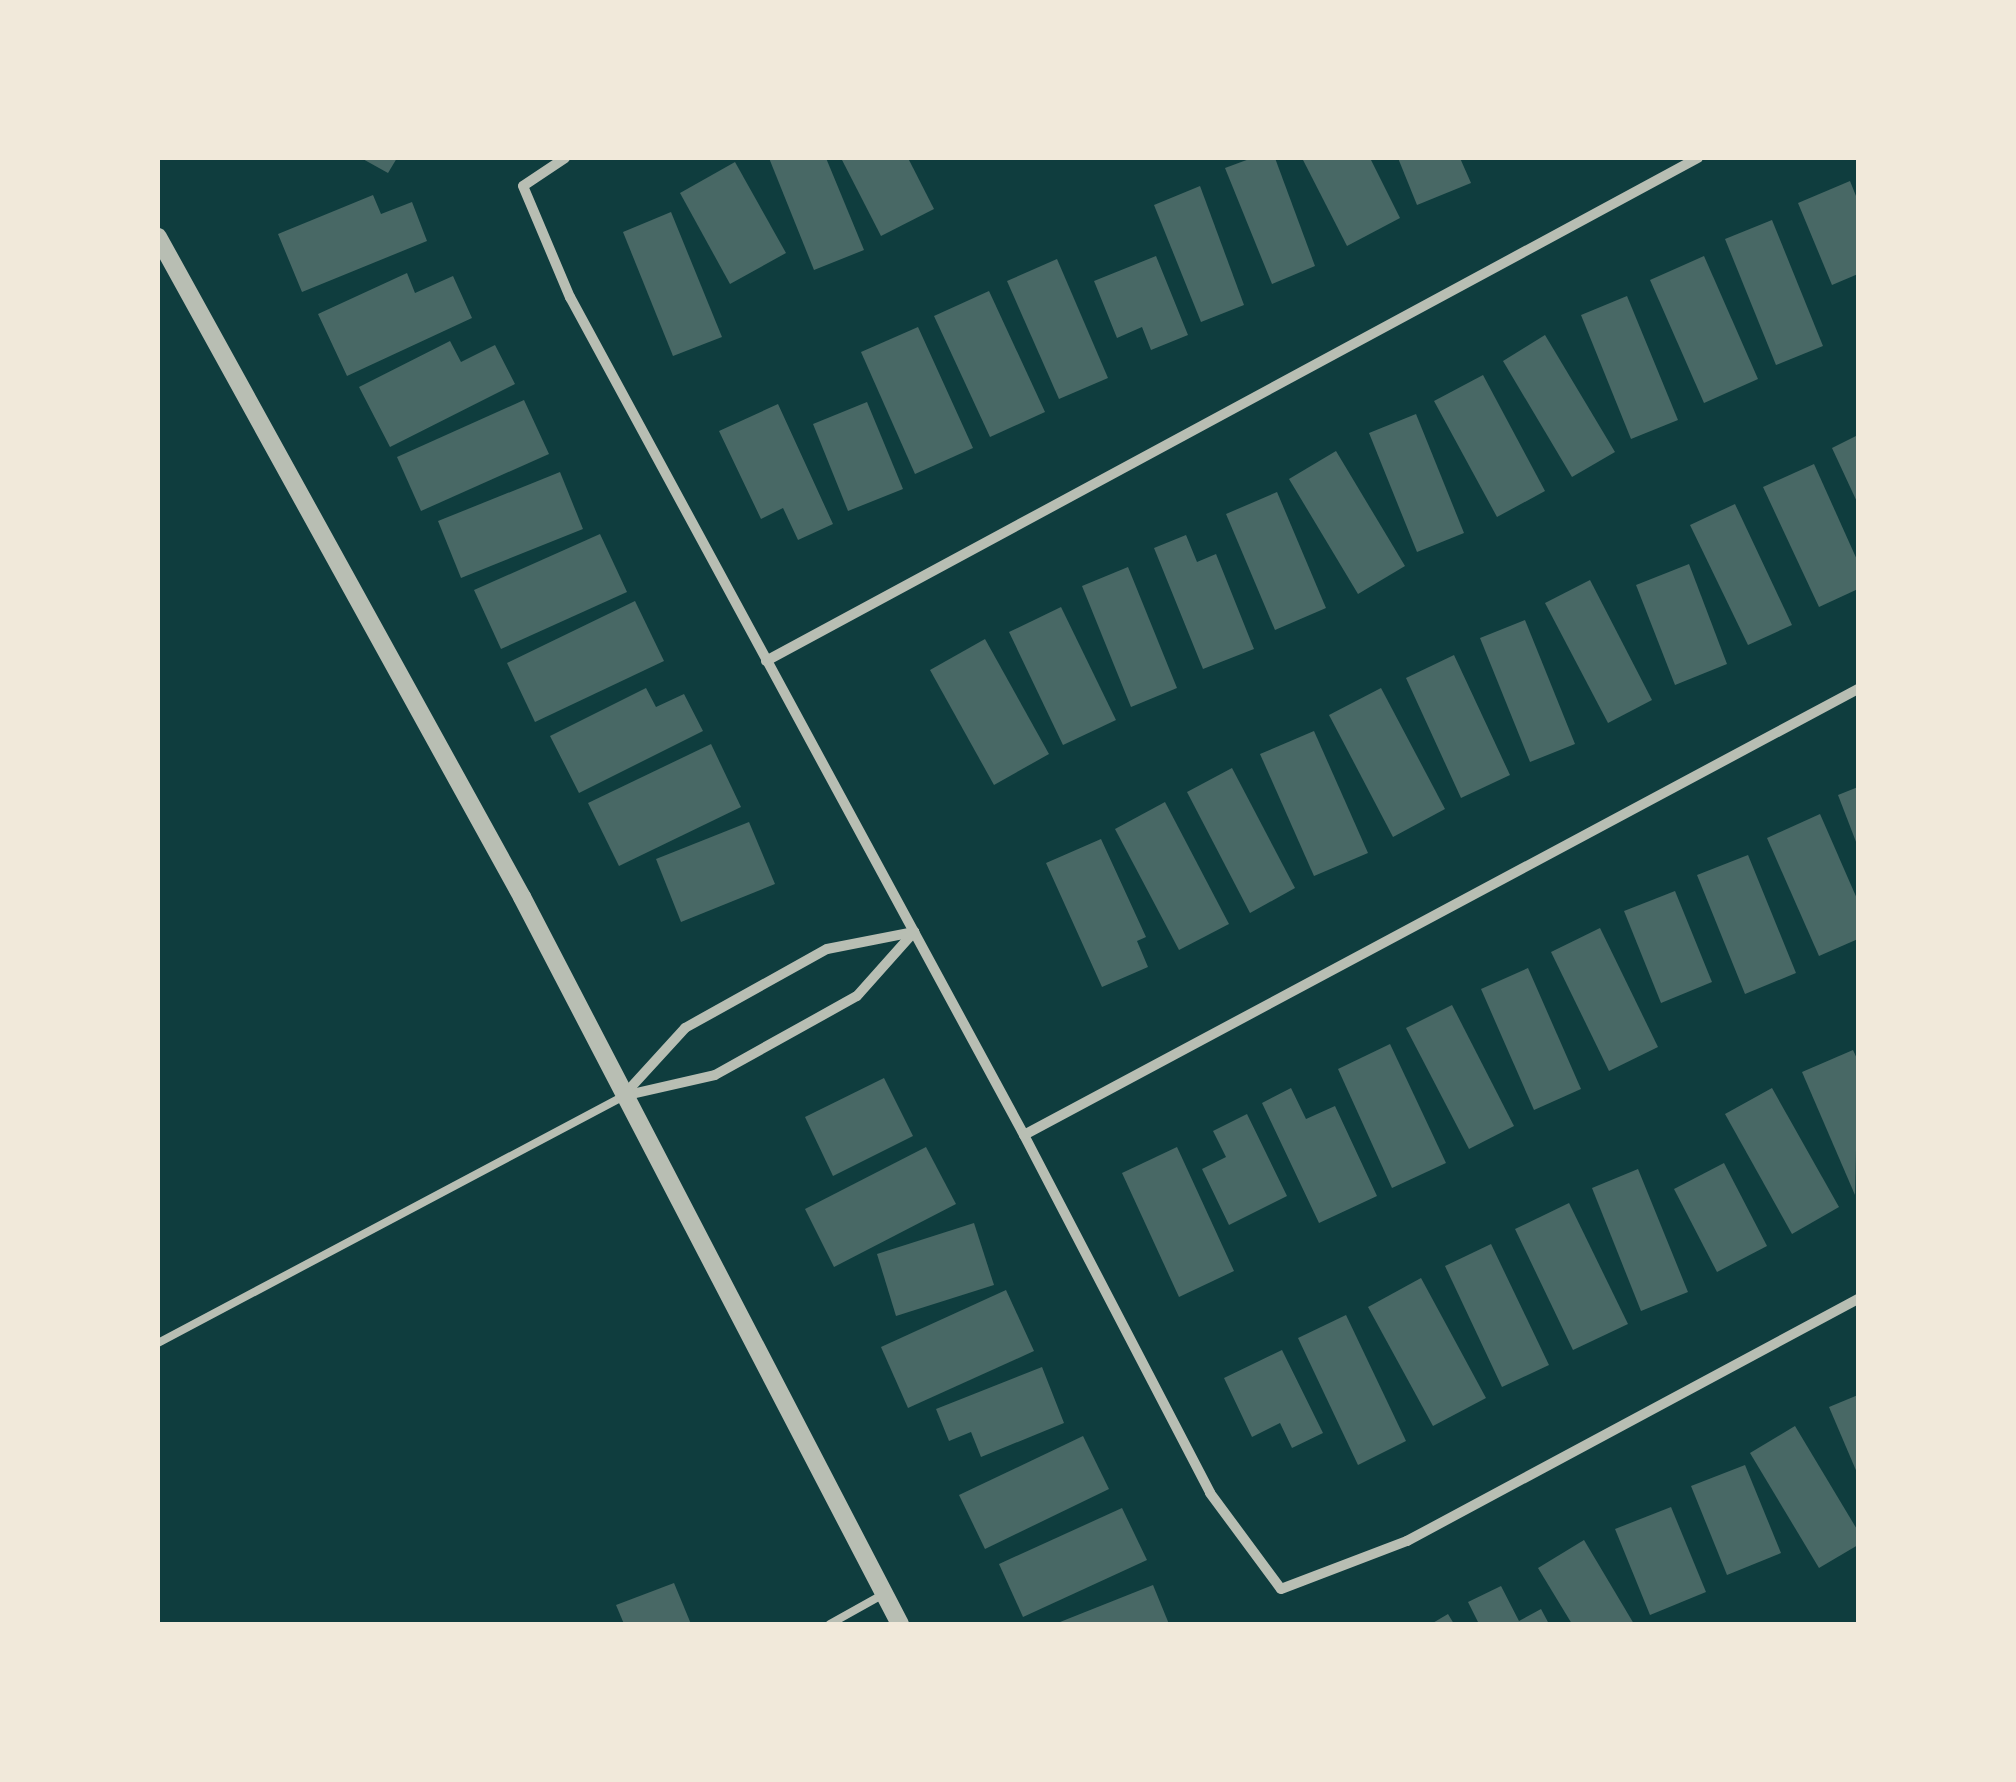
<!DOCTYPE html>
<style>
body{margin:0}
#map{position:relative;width:2016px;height:1782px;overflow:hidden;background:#0f3d3e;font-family:Overpass,sans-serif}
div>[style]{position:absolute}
.building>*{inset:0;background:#486865}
.service>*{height:8px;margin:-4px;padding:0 4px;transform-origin:4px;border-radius:4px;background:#b8beb3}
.minor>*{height:10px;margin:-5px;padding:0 5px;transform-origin:5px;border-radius:5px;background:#b8beb3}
.tertiary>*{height:18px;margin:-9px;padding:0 9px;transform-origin:9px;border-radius:9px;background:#b8beb3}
span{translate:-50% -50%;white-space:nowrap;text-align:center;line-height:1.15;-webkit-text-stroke:10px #f1e9da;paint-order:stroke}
.frame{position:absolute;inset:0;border:160px solid #f1e9da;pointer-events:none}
</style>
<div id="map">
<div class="building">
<i style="clip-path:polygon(361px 158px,397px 158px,388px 173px)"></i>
<i style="clip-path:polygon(769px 158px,826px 158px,864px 250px,814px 270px)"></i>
<i style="clip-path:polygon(841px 158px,908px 158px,934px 209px,881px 236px)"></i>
<i style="clip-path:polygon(1252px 158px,1275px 158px,1315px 266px,1272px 284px,1225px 168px)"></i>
<i style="clip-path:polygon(1302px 158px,1370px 158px,1400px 218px,1347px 246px)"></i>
<i style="clip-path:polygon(1398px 158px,1460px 158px,1471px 183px,1417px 205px)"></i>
<i style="clip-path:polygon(735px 162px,786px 253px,730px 284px,680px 193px)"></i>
<i style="clip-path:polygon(1850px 181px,1858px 201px,1858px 274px,1832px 285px,1798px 203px)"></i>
<i style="clip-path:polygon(1200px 186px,1244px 305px,1201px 322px,1154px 205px)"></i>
<i style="clip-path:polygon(373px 195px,381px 214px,412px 202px,427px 241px,302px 292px,278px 234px)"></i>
<i style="clip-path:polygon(671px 212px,722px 337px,673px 356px,623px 232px)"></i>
<i style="clip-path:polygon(1772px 220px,1823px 346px,1776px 365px,1725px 239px)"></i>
<i style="clip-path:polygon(1156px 256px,1188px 335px,1151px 350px,1142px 327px,1117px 338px,1094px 281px)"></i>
<i style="clip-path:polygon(1704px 256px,1758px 379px,1704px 403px,1650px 280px)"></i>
<i style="clip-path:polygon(1057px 259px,1108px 378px,1059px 399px,1007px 281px)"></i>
<i style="clip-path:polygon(407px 273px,415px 293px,453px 276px,472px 318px,347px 376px,318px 314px)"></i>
<i style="clip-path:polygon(989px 291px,1045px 412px,990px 437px,934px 316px)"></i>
<i style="clip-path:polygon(1627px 296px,1678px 420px,1631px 439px,1581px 315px)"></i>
<i style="clip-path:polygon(918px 327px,973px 448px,915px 474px,861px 352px)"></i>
<i style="clip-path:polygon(1545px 335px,1615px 452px,1572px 477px,1503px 361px)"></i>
<i style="clip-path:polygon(450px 341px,461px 362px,495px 345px,515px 384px,390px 447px,359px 387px)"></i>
<i style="clip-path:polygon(1483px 375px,1545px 491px,1497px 517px,1434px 401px)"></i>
<i style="clip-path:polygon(524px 400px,549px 454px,421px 511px,397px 457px)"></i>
<i style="clip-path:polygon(867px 402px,903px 489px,848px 511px,813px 424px)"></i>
<i style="clip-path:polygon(778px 404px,833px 524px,798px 540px,783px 508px,761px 519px,719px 431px)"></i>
<i style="clip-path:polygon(1416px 414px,1464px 533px,1417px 552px,1369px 433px)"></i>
<i style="clip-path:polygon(1858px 435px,1858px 504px,1832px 448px)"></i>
<i style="clip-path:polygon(1336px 451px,1405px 566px,1358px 594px,1289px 479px)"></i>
<i style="clip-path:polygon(1814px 464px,1858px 562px,1858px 589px,1819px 607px,1763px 487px)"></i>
<i style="clip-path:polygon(560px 472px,583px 529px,461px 578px,438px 521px)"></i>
<i style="clip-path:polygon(1277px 492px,1326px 608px,1275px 630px,1226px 514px)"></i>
<i style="clip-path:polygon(1735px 504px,1792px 625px,1748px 645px,1690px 525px)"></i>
<i style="clip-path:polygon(600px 534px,627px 592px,501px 649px,474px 590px)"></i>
<i style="clip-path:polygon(1186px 535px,1197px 562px,1216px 554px,1254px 649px,1203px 669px,1154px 548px)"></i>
<i style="clip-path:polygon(1689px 564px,1727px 664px,1675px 685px,1636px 585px)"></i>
<i style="clip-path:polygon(1128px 567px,1177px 688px,1131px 707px,1082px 586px)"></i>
<i style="clip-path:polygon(1590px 580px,1652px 700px,1608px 723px,1545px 603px)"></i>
<i style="clip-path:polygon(635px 601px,664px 661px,535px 722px,507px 663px)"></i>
<i style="clip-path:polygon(1061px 607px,1116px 720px,1063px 745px,1009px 632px)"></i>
<i style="clip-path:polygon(1525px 620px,1575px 744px,1530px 762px,1480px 638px)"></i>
<i style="clip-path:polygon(985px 639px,1049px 754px,994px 785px,930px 670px)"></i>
<i style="clip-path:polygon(1454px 655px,1510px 775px,1461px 798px,1406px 678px)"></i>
<i style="clip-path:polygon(646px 688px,656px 707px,684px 694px,703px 731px,579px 793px,550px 736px)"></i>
<i style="clip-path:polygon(1381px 688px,1445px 809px,1393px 837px,1329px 715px)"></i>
<i style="clip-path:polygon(1314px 731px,1368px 853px,1314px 876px,1260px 754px)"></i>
<i style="clip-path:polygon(711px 744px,741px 807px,619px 866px,588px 803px)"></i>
<i style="clip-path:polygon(1232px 768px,1295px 888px,1250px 913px,1187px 792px)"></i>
<i style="clip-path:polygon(1858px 787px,1858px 847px,1838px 795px)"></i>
<i style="clip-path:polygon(1165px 802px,1229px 924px,1179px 950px,1115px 829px)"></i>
<i style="clip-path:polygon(1820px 814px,1858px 901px,1858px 939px,1819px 956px,1767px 838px)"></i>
<i style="clip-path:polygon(749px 822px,775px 884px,681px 922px,656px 859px)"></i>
<i style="clip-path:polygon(1101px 839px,1146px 937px,1137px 941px,1148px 967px,1102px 987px,1046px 863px)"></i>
<i style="clip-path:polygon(1748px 855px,1796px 973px,1745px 994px,1697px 875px)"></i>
<i style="clip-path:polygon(1675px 891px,1712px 982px,1661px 1003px,1624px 911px)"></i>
<i style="clip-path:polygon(1600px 928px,1658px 1047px,1609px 1071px,1551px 952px)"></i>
<i style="clip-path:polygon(1528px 968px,1581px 1089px,1534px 1110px,1481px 989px)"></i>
<i style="clip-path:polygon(1452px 1005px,1514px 1126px,1469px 1149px,1406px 1028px)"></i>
<i style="clip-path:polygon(1390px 1044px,1446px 1163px,1392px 1188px,1338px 1069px)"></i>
<i style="clip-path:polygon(1853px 1050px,1858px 1061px,1855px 1195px,1802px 1072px)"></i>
<i style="clip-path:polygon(884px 1078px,913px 1136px,833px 1176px,805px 1117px)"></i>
<i style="clip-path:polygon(1291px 1088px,1306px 1119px,1335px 1106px,1377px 1196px,1319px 1223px,1262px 1103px)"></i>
<i style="clip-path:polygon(1772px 1088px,1839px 1207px,1792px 1234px,1725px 1114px)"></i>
<i style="clip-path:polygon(1247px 1114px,1287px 1196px,1229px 1225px,1202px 1169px,1226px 1157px,1213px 1131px)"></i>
<i style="clip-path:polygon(926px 1147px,956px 1204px,834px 1267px,805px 1209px)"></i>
<i style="clip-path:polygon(1177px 1147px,1234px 1271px,1179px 1297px,1122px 1173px)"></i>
<i style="clip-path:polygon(1724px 1163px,1767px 1246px,1717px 1272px,1674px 1189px)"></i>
<i style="clip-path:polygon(1638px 1169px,1688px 1292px,1641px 1311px,1592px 1188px)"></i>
<i style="clip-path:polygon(1569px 1203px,1628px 1324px,1573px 1350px,1515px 1229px)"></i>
<i style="clip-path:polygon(974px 1223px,994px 1285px,896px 1316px,877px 1254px)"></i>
<i style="clip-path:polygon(1491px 1244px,1549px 1365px,1502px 1387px,1445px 1266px)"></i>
<i style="clip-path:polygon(1421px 1278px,1486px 1398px,1433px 1426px,1368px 1307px)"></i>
<i style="clip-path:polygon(1006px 1290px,1034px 1351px,908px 1408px,881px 1347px)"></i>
<i style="clip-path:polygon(1346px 1315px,1406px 1441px,1358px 1465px,1298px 1338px)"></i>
<i style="clip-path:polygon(1282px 1350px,1323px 1433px,1292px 1448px,1280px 1423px,1252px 1437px,1224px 1378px)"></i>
<i style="clip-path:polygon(1042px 1367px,1064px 1423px,981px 1457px,971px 1432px,949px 1441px,936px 1409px)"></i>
<i style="clip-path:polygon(1858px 1395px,1858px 1475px,1829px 1407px)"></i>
<i style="clip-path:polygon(1795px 1426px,1858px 1531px,1858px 1545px,1819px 1568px,1750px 1453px)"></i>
<i style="clip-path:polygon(1083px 1436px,1109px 1489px,985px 1549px,959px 1495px)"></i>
<i style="clip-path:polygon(1745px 1465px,1781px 1553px,1727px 1575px,1691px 1486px)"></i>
<i style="clip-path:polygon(1671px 1507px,1706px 1592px,1650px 1615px,1615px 1529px)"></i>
<i style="clip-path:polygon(1122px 1508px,1147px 1560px,1023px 1617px,999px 1564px)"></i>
<i style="clip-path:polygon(1584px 1540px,1634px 1624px,1572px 1624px,1538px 1568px)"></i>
<i style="clip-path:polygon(674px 1583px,691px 1624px,624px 1624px,616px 1605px)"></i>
<i style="clip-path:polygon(1153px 1585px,1169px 1624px,1055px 1624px)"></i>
<i style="clip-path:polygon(1501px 1586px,1519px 1621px,1541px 1609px,1549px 1624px,1479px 1624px,1468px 1602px)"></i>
<i style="clip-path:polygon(1448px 1614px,1454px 1624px,1431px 1624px)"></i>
</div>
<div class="service">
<i style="left:158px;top:1343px;width:525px;rotate:-27.93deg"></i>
<i style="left:830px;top:1624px;width:62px;rotate:-29.1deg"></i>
</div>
<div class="minor">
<i style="left:565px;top:158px;width:50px;rotate:146.3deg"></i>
<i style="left:523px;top:186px;width:121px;rotate:67.1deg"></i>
<i style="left:570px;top:297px;width:953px;rotate:61.55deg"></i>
<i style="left:1024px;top:1135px;width:403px;rotate:62.5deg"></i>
<i style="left:1210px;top:1493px;width:119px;rotate:53.5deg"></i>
<i style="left:1281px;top:1589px;width:135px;rotate:-20.9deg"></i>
<i style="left:1407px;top:1541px;width:512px;rotate:-28.22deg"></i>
<i style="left:766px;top:661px;width:1059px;rotate:-28.36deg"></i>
<i style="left:623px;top:1096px;width:92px;rotate:-47.6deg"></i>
<i style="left:685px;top:1028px;width:162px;rotate:-29.1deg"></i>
<i style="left:827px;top:949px;width:89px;rotate:-11.1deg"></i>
<i style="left:623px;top:1096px;width:94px;rotate:-12.9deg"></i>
<i style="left:715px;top:1075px;width:162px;rotate:-29.1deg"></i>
<i style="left:857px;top:996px;width:86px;rotate:-48.3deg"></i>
<i style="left:1024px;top:1135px;width:946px;rotate:-28.14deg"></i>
</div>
<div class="tertiary">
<i style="left:158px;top:237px;width:754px;rotate:61.12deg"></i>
<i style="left:522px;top:897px;width:819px;rotate:62.53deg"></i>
</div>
<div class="frame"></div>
</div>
